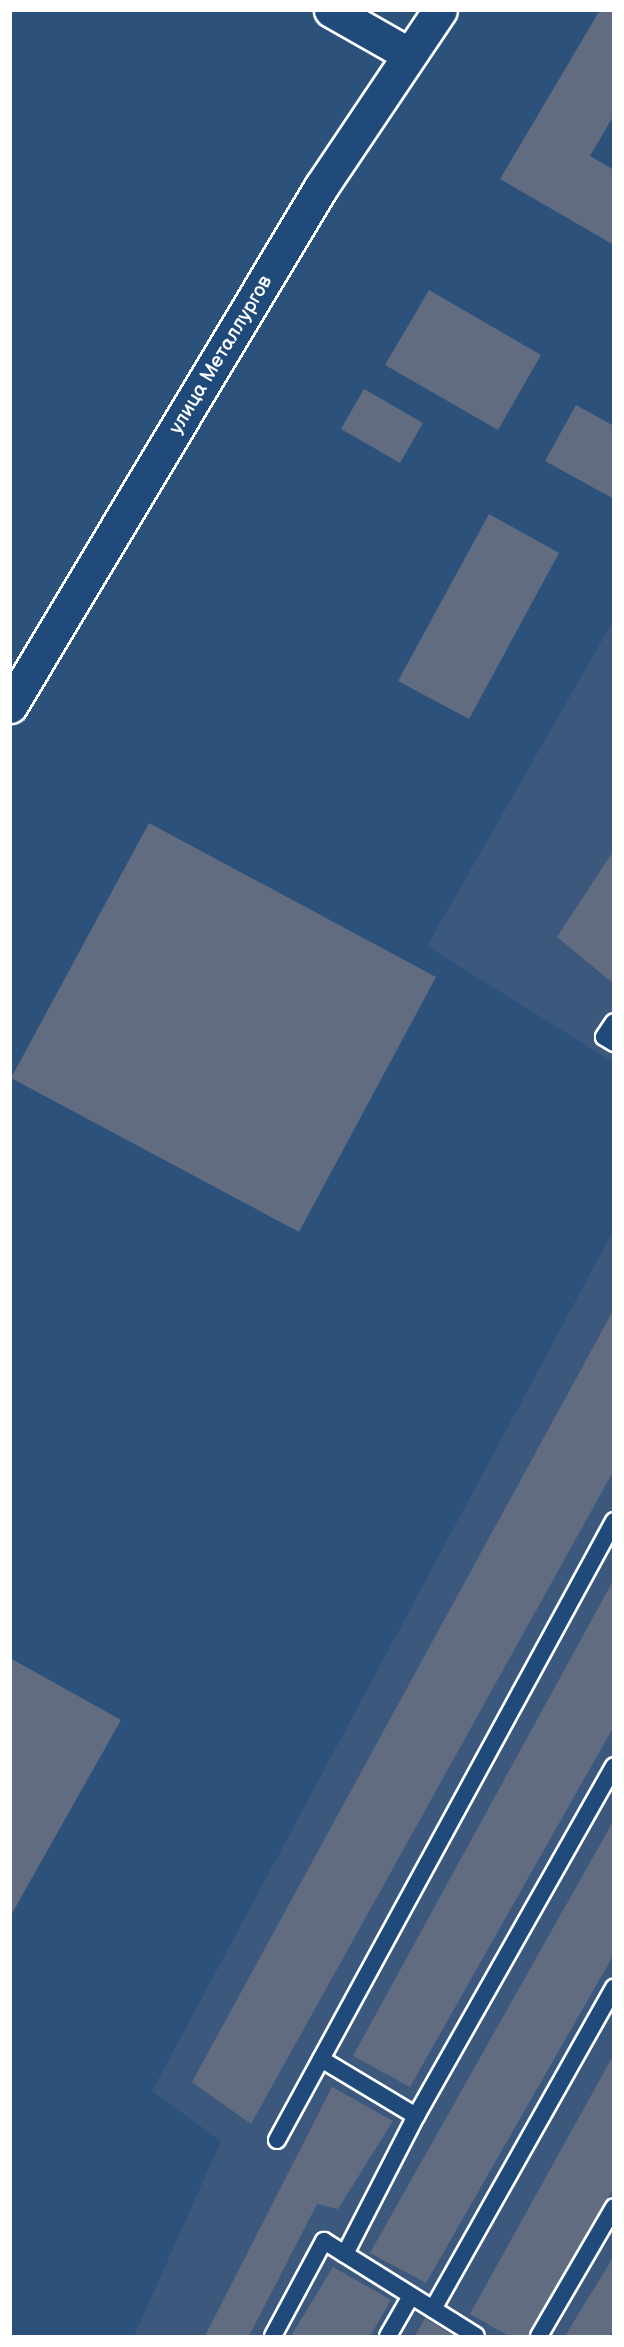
<!DOCTYPE html>
<meta charset="utf-8">
<style>
body{margin:0}
#map{position:relative;width:624px;height:2347px;overflow:hidden;background:#2c517b;font-family:"Balsamiq Sans",sans-serif}
div>[style]{position:absolute}
.built>*{inset:0;background:#3c597d}
.building>*{inset:0;background:#616c81}
.roads{filter:drop-shadow(2px 0 #fff) drop-shadow(-2px 0 #fff) drop-shadow(0 2px #fff) drop-shadow(0 -2px #fff)}
.service>*{height:16px;margin:-8px;padding:0 8px;transform-origin:8px;border-radius:8px;background:#1f4a7a}
.minor>*{height:33px;margin:-16.5px;padding:0 16.5px;transform-origin:16.5px;border-radius:16.5px;background:#1f4a7a}
.secondary>*{height:33px;margin:-16.5px;padding:0 16.5px;transform-origin:16.5px;border-radius:16.5px;background:#1f4a7a}
span{translate:-50% -50%;white-space:nowrap;text-align:center;line-height:1.15;-webkit-text-stroke:5px #1f4a7a;paint-order:stroke}
.street-label{font-size:20px;color:#fff}
.frame{position:absolute;inset:0;border:12px solid #fff;pointer-events:none}
</style>
<div id="map">
<div class="built">
<i style="clip-path:polygon(613px 621px,613px 1062px,427px 946px)"></i>
<i style="clip-path:polygon(613px 1231px,613px 2336px,134px 2336px,221px 2141px,152px 2091px)"></i>
</div>
<div class="building">
<i style="clip-path:polygon(600px 10px,614px 10px,614px 115px,590px 156px,614px 170px,614px 245px,500px 179px)"></i>
<i style="clip-path:polygon(429px 290px,541px 355px,498px 430px,385px 365px)"></i>
<i style="clip-path:polygon(364px 389px,423px 423px,400px 463px,341px 429px)"></i>
<i style="clip-path:polygon(576px 405px,614px 426px,614px 499px,545px 461px)"></i>
<i style="clip-path:polygon(489px 514px,559px 553px,469px 719px,398px 681px)"></i>
<i style="clip-path:polygon(149px 823px,436px 977px,299px 1232px,11px 1078px)"></i>
<i style="clip-path:polygon(614px 850px,614px 984px,557px 937px)"></i>
<i style="clip-path:polygon(614px 1309px,614px 1470px,251px 2124px,192px 2082px)"></i>
<i style="clip-path:polygon(614px 1579px,614px 1726px,410px 2087px,353px 2056px)"></i>
<i style="clip-path:polygon(10px 1658px,121px 1720px,10px 1917px)"></i>
<i style="clip-path:polygon(614px 1820px,614px 1954px,426px 2283px,370px 2253px)"></i>
<i style="clip-path:polygon(614px 2054px,614px 2188px,530px 2336px,509px 2336px,470px 2314px)"></i>
<i style="clip-path:polygon(332px 2087px,393px 2121px,338px 2209px,317px 2204px,249px 2336px,205px 2336px)"></i>
<i style="clip-path:polygon(614px 2256px,614px 2329px,609px 2336px,565px 2336px)"></i>
<i style="clip-path:polygon(333px 2267px,391px 2300px,370px 2336px,291px 2336px)"></i>
<i style="clip-path:polygon(425px 2318px,454px 2336px,415px 2336px)"></i>
</div>
<div class="roads">
<div class="service">
<i style="left:614px;top:1022px;width:18px;rotate:124deg"></i>
<i style="left:604px;top:1037px;width:12px;rotate:31deg"></i>
<i style="left:321px;top:2059px;width:111px;rotate:31deg"></i>
<i style="left:277px;top:2140px;width:705px;rotate:-61.43deg"></i>
<i style="left:345px;top:2254px;width:155px;rotate:-62.8deg"></i>
<i style="left:416px;top:2116px;width:402px;rotate:-60.5deg"></i>
<i style="left:433px;top:2309px;width:369px;rotate:-60.6deg"></i>
<i style="left:273px;top:2336px;width:108px;rotate:-61.8deg"></i>
<i style="left:324px;top:2241px;width:179px;rotate:32deg"></i>
<i style="left:388px;top:2336px;width:46px;rotate:-60.1deg"></i>
<i style="left:539px;top:2336px;width:149px;rotate:-59.8deg"></i>
</div>
<div class="minor">
<i style="left:331px;top:10px;width:89px;rotate:29.7deg"></i>
</div>
<div class="secondary">
<i style="left:10px;top:706px;width:605px;rotate:-59.07deg"></i>
<i style="left:321px;top:187px;width:213px;rotate:-56.1deg"></i>
</div>
</div>
<div class="street-label">
<span style="left:221px;top:355px;rotate:-59deg">улица Металлургов</span>
</div>
<div class="frame"></div>
</div>
